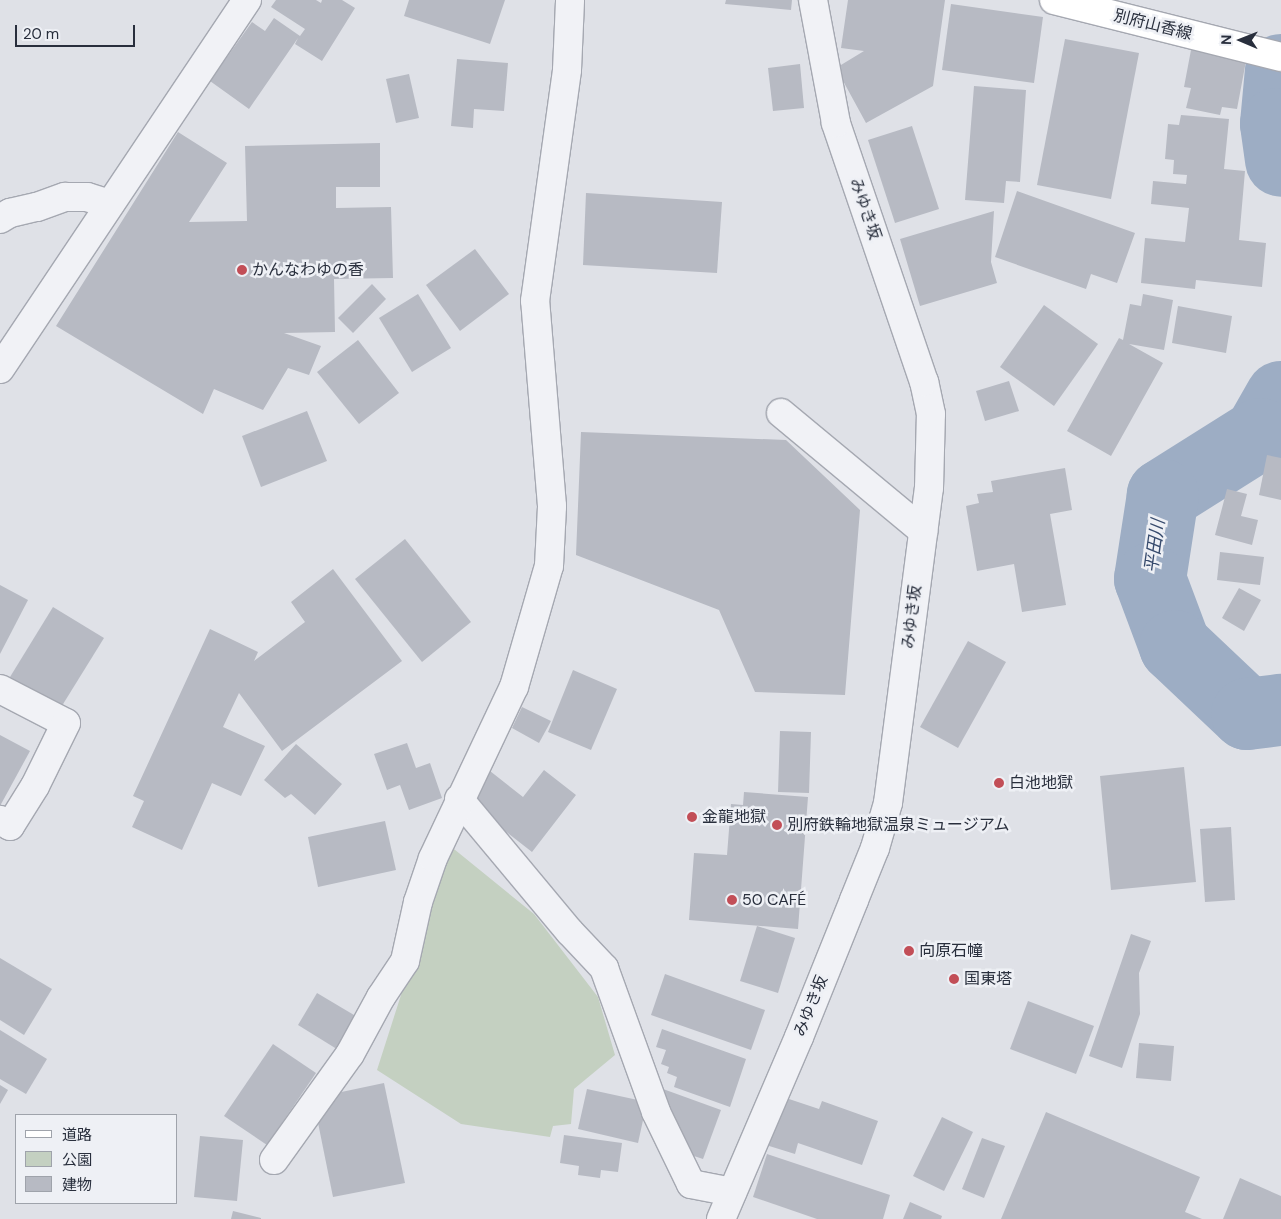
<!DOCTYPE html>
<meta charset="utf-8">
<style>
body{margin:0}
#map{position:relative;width:1281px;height:1219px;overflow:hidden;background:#dfe1e7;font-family:"DM Sans","Noto Sans JP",sans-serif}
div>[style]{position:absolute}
.green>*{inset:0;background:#c4d0c1}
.river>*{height:72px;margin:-36px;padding:0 36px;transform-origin:36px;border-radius:36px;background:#9dadc4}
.building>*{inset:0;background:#b7bac3}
.roads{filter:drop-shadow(1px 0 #a5a8b1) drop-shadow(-1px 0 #a5a8b1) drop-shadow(0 1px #a5a8b1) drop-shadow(0 -1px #a5a8b1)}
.minor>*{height:28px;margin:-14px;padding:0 14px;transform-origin:14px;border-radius:14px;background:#f1f2f6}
.tertiary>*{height:28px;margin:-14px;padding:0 14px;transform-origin:14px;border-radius:14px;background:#f1f2f6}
.secondary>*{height:28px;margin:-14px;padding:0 14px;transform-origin:14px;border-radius:14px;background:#fff}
.dots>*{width:14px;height:14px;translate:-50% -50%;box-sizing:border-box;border:2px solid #eef0f5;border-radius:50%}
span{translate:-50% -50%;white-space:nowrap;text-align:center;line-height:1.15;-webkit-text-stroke:5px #eef0f5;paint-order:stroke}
.street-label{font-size:16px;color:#292f3d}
.poi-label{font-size:16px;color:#292f3d}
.left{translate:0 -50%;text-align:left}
.water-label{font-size:18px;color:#374b6d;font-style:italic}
.legend{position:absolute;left:15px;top:1114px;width:162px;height:90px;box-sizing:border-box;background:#eef0f5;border:1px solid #9fa3ab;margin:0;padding:6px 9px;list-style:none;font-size:15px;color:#292f3d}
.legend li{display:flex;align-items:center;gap:10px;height:25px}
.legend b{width:25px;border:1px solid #9fa3ab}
.north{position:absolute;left:1216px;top:15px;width:50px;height:50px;-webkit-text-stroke:4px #eef0f5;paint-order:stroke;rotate:271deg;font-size:14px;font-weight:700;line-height:20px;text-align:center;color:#292f3d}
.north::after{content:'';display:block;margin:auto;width:18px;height:22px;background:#292f3d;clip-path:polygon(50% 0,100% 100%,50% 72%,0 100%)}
.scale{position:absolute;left:15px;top:25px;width:120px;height:22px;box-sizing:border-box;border:2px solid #292f3d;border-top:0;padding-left:6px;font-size:15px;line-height:18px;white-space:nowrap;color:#292f3d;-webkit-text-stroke:4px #eef0f5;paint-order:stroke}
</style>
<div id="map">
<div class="green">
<i style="clip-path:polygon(449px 845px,534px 914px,598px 997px,615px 1055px,574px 1089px,571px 1124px,553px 1126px,550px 1137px,461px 1124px,377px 1070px)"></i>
</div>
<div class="river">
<i style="left:1281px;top:70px;width:54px;rotate:95.3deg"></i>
<i style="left:1276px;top:124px;width:37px;rotate:82deg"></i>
<i style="left:1281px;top:397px;width:43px;rotate:119.6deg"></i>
<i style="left:1260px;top:434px;width:115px;rotate:147.8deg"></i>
<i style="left:1163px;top:495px;width:85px;rotate:98.8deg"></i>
<i style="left:1150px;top:579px;width:72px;rotate:69.5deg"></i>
<i style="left:1175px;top:646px;width:99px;rotate:43.4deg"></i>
<i style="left:1247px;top:714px;width:34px;rotate:-7deg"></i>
</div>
<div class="building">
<i style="clip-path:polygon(276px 0,316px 0,321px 3px,322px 0,342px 0,355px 8px,322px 61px,295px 44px,298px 38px,249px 109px,210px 81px,252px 22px,265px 31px,274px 18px,300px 36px,305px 29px,271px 7px)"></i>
<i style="clip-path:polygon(409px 0,505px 0,490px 44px,404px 16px)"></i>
<i style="clip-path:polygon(726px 0,792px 0,791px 10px,725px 4px)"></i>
<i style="clip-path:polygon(848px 0,945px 0,933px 86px,866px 123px,836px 68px,864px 51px,841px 48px)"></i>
<i style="clip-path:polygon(951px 4px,1043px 17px,1034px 83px,942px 70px)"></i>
<i style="clip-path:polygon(1065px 39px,1139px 53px,1111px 199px,1037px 185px)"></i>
<i style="clip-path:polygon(1191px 50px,1246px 61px,1237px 109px,1222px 107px,1220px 115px,1186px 108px,1191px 88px,1184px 87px)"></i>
<i style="clip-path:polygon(457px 59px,508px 63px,504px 111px,474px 109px,473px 128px,451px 126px)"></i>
<i style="clip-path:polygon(800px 64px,804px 108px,773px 111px,768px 68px)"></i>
<i style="clip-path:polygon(409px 74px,419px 118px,396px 123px,386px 79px)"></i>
<i style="clip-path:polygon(974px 86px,1026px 90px,1020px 182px,1006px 181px,1004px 203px,965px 200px)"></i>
<i style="clip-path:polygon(1181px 115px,1229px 119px,1224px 169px,1245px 171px,1239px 240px,1266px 243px,1262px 287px,1196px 280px,1195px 289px,1141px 283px,1145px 238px,1185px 242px,1189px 208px,1151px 204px,1153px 181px,1186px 184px,1187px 175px,1173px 174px,1174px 160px,1165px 159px,1168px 124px,1179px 125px)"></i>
<i style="clip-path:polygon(912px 126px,939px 209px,895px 223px,868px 140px)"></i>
<i style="clip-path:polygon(178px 132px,227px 163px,189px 222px,247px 221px,245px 146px,380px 143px,380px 187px,336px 187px,336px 208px,391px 207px,393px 278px,334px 279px,335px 332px,284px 333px,321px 346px,309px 375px,288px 368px,263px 410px,214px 389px,203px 414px,56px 326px)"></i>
<i style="clip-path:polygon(1017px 191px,1135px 233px,1117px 283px,1091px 274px,1086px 289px,995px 257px)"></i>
<i style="clip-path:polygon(586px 193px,722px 202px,717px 273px,583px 265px)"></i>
<i style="clip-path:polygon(994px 211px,991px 262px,997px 283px,920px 306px,900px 239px)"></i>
<i style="clip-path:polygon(475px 249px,509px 294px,460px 331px,426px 285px)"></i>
<i style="clip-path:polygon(372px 284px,386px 299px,353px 333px,338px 318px)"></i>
<i style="clip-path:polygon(418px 294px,451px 348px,412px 372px,379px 318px)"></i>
<i style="clip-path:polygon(1143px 294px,1173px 300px,1164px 350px,1129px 344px,1163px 363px,1111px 456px,1067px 431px,1119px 338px,1123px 340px,1130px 304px,1141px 306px)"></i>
<i style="clip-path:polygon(1044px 305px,1098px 344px,1054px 406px,1000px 367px)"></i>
<i style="clip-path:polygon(1178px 306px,1232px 316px,1226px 353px,1172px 343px)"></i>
<i style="clip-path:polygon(358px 340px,399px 393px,359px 424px,317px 372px)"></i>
<i style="clip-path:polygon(1009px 381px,1019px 411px,985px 421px,976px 391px)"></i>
<i style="clip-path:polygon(307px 411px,327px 461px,261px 487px,242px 436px)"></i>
<i style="clip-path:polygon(581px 432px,786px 440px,860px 510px,845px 695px,755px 692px,719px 610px,576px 555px)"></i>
<i style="clip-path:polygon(1267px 455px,1281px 458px,1281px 500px,1259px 495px)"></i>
<i style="clip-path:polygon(1065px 468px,1072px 510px,1050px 514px,1066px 605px,1022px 612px,1014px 564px,977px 571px,966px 506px,979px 503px,977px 494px,993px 492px,991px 481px)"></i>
<i style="clip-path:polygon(1227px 489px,1247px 494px,1241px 516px,1258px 520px,1252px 545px,1215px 535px)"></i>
<i style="clip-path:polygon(405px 539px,471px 622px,422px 662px,355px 579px)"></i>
<i style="clip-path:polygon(1220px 552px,1264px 557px,1260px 585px,1217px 580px)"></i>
<i style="clip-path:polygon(333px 569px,402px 661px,282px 751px,239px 693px,223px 727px,265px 746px,241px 796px,212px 783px,182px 850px,132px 827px,144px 801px,133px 796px,210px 629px,258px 652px,254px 661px,305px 622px,291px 602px)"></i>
<i style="clip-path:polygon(0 585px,28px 600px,0 654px)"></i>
<i style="clip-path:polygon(1239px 588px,1261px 600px,1244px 631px,1222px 618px)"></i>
<i style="clip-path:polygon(53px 607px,104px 638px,60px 709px,10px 677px)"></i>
<i style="clip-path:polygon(968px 641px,1006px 662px,958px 748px,920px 727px)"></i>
<i style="clip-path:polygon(573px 670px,617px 689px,591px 750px,548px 732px)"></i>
<i style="clip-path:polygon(522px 707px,551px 721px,539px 743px,512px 728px)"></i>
<i style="clip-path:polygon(780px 731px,811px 732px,809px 793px,778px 792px)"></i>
<i style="clip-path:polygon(0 735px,30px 751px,0 806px)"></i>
<i style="clip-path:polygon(407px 743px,416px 768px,430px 763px,442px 798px,409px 810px,400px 785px,387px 790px,374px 754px)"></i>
<i style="clip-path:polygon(296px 744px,342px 784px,315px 815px,291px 794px,285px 798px,264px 780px)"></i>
<i style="clip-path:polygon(1184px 767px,1196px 882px,1111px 890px,1100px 776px)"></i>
<i style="clip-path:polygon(544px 770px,576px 795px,532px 852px,467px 801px,490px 771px,523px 797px)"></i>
<i style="clip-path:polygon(744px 792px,808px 797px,798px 929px,689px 920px,694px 853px,727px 855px,731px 804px,743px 805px)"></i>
<i style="clip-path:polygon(385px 821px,396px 870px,318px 887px,308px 837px)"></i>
<i style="clip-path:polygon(1231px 827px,1235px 900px,1205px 902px,1200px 829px)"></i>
<i style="clip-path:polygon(757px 926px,795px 938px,778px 993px,740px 981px)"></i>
<i style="clip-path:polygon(1131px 934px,1151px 941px,1139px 973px,1140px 1014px,1122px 1068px,1089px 1056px)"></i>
<i style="clip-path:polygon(0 958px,52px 989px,24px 1035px,0 1020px)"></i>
<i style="clip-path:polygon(665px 974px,765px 1010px,751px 1050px,651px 1015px)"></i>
<i style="clip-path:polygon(317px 993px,359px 1018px,340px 1051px,298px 1025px)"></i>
<i style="clip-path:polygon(1028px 1001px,1094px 1026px,1076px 1074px,1010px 1049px)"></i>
<i style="clip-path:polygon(662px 1029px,746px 1059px,730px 1107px,674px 1087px,677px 1077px,667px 1073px,669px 1067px,661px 1064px,666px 1050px,656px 1047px)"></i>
<i style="clip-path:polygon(0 1030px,47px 1059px,26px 1094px,0 1079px)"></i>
<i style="clip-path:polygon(1139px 1043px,1174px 1046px,1171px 1081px,1136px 1078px)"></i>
<i style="clip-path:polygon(273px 1044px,316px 1073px,267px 1145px,224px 1116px)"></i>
<i style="clip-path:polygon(384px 1083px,405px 1183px,333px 1197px,313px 1098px)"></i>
<i style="clip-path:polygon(0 1085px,8px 1090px,0 1104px)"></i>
<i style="clip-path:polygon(587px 1089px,647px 1102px,638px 1143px,578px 1129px)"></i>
<i style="clip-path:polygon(663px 1089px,721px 1110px,703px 1159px,685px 1153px)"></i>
<i style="clip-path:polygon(777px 1095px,819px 1109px,822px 1101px,878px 1121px,862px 1165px,798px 1143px,795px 1154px,760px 1143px)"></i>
<i style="clip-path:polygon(1046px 1112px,1200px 1177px,1185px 1212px,1202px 1219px,1001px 1219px)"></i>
<i style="clip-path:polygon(942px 1117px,973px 1132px,944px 1191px,913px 1176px)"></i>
<i style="clip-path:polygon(564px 1135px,622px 1143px,618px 1172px,601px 1170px,600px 1178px,578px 1175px,579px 1166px,560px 1163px)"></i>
<i style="clip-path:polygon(200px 1136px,243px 1140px,237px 1201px,194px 1197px)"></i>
<i style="clip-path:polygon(982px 1138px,1005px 1146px,984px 1198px,962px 1189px)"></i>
<i style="clip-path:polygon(767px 1154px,890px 1195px,883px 1219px,817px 1219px,753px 1197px)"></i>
<i style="clip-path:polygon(1240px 1178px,1281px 1196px,1281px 1219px,1223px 1219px)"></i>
<i style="clip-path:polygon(910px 1202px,942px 1216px,941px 1219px,903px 1219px)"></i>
<i style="clip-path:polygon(233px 1211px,261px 1218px,261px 1219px,231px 1219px)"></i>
</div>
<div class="roads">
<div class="minor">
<i style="left:0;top:219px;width:12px;rotate:-31deg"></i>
<i style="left:10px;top:213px;width:28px;rotate:-13deg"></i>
<i style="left:37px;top:207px;width:30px;rotate:-20deg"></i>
<i style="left:65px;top:197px;width:22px"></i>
<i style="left:87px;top:197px;width:24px;rotate:17deg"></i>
<i style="left:781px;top:413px;width:185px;rotate:39.7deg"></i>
<i style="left:0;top:689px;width:74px;rotate:27.3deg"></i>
<i style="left:66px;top:723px;width:70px;rotate:116.2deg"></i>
<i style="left:35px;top:786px;width:47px;rotate:122deg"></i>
<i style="left:10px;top:826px;width:12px;rotate:-149deg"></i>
<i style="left:459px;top:799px;width:173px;rotate:50.2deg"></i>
<i style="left:570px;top:932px;width:50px;rotate:46.6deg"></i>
<i style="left:604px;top:968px;width:153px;rotate:70.1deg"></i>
<i style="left:656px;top:1112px;width:80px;rotate:64.1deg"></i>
<i style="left:691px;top:1184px;width:42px;rotate:11deg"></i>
<i style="left:274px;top:1160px;width:130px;rotate:-54.4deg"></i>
<i style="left:350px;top:1054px;width:65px;rotate:-61.5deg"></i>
<i style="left:381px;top:997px;width:43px;rotate:-56.3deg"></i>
<i style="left:405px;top:961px;width:60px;rotate:-77.6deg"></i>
<i style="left:418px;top:902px;width:46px;rotate:-71.2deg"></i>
<i style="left:433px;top:858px;width:189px;rotate:-64.7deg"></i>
<i style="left:514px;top:687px;width:126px;rotate:-73.9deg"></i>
<i style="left:549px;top:566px;width:60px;rotate:-87.1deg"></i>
<i style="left:552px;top:506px;width:206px;rotate:-94.7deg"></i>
<i style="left:535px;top:301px;width:233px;rotate:-82.1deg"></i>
<i style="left:567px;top:70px;width:70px;rotate:-87.5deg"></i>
<i style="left:721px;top:1219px;width:198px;rotate:-66.8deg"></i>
<i style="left:799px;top:1037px;width:148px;rotate:-68.1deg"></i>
<i style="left:854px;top:900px;width:56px;rotate:-68deg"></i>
<i style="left:875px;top:848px;width:47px;rotate:-73.9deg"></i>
<i style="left:888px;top:803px;width:318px;rotate:-82.6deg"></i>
<i style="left:929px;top:488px;width:74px;rotate:-88.5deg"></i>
<i style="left:931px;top:414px;width:33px;rotate:-102deg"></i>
<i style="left:924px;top:382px;width:274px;rotate:-108.8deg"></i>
<i style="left:836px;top:123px;width:125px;rotate:-100.6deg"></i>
</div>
<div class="tertiary">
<i style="left:0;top:369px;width:444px;rotate:-56.2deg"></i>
</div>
<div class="secondary">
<i style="left:1054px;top:0;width:234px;rotate:14.1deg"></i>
</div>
</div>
<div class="dots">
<i style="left:242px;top:270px;background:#c24e57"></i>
<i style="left:999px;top:783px;background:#c24e57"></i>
<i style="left:692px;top:817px;background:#c24e57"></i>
<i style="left:777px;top:825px;background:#c24e57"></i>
<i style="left:732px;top:900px;background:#c24e57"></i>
<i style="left:909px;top:951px;background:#c24e57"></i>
<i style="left:954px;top:979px;background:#c24e57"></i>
</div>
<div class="street-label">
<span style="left:1153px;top:25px;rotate:14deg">別府山香線</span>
<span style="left:865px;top:209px;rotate:71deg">みゆき坂</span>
<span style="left:912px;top:617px;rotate:-83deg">みゆき坂</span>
<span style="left:811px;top:1006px;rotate:-68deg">みゆき坂</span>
</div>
<div class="poi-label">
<span class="left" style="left:252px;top:270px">かんなわゆの香</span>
<span class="left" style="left:1009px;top:783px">白池地獄</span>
<span class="left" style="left:702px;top:817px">金龍地獄</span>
<span class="left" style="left:787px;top:825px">別府鉄輪地獄温泉ミュージアム</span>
<span class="left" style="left:742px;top:900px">50 CAFÉ</span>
<span class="left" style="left:919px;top:951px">向原石幢</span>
<span class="left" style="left:964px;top:979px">国東塔</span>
</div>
<div class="water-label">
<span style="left:1155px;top:546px;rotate:-82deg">平田川</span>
</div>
<ul class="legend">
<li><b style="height:6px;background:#fff"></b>道路</li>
<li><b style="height:14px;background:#c4d0c1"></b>公園</li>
<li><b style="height:14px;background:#b7bac3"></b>建物</li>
</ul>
<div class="north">N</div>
<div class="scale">20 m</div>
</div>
